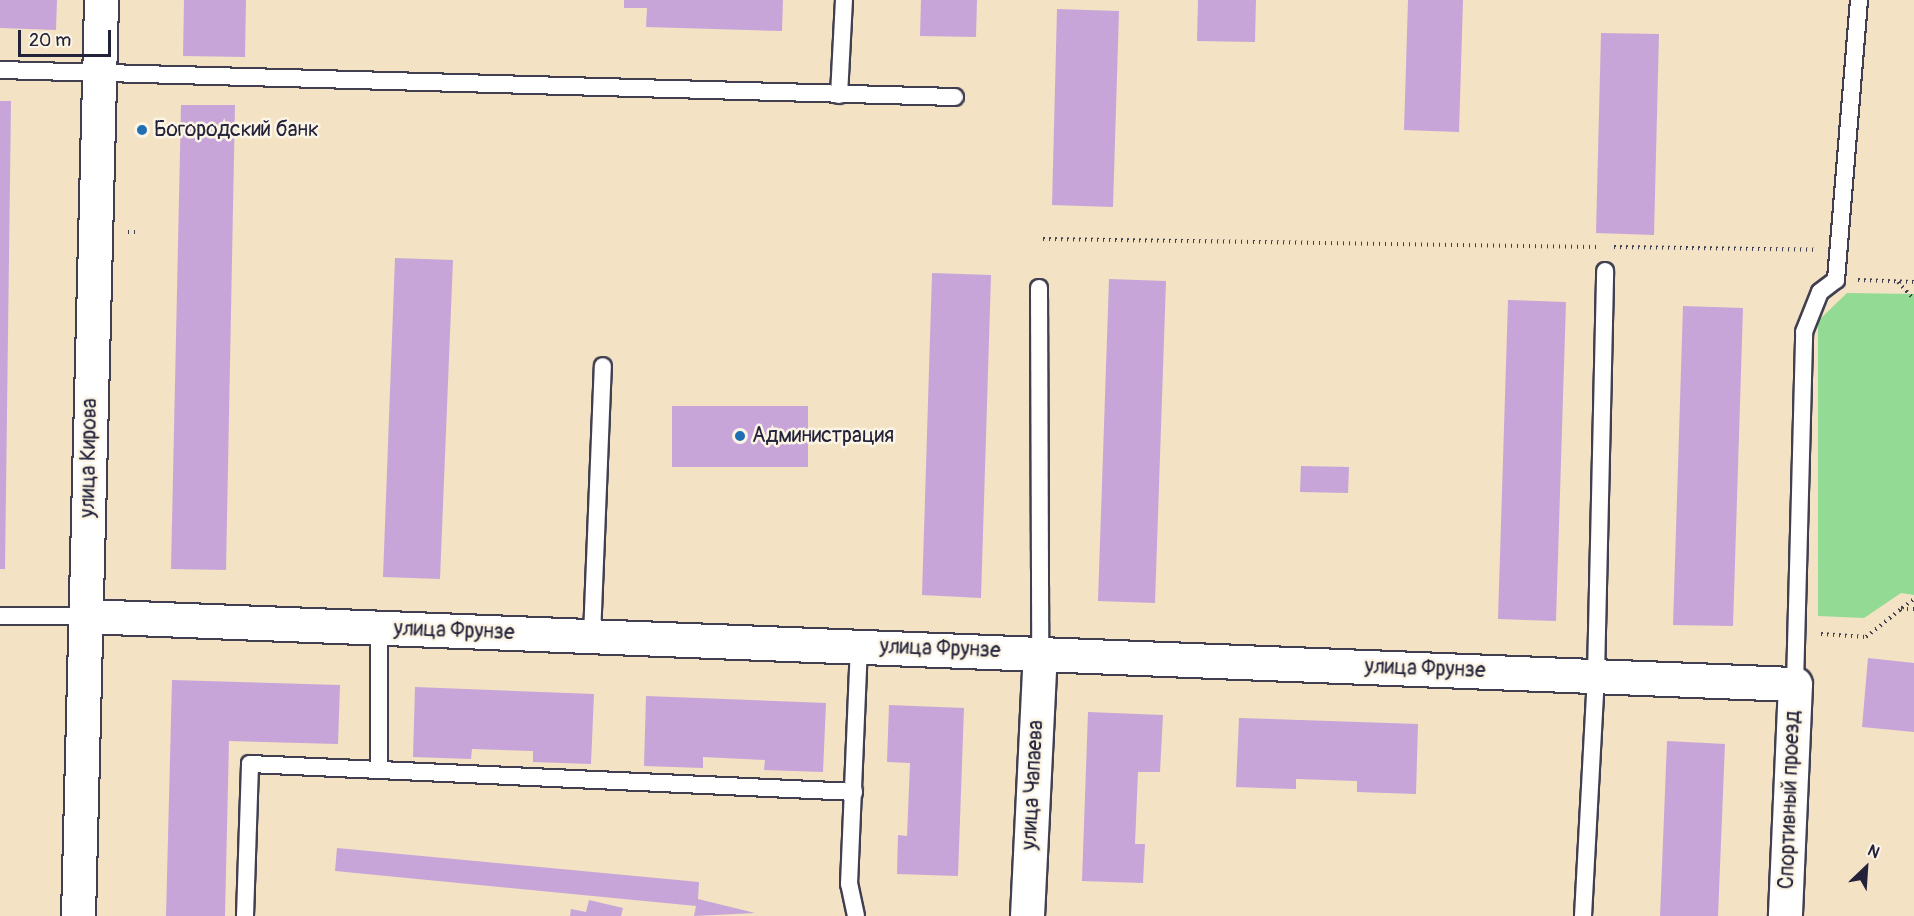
<!DOCTYPE html>
<meta charset="utf-8">
<style>
body{margin:0}
#map{position:relative;width:1914px;height:916px;overflow:hidden;background:#f3e2c4;font-family:Pangolin,sans-serif}
div>[style]{position:absolute}
.green>*{inset:0;background:#93da95}
.building>*{inset:0;background:#c8a5d8}
.path>*{height:4px;margin-top:-2px;transform-origin:0;background:repeating-linear-gradient(90deg,#413f50 0 1.5px,transparent 0 6px)}
.roads{filter:drop-shadow(2px 0 #413f50) drop-shadow(-2px 0 #413f50) drop-shadow(0 2px #413f50) drop-shadow(0 -2px #413f50)}
.lane>*{height:16px;margin:-8px;padding:0 8px;transform-origin:8px;border-radius:8px;background:#fff}
.street>*{height:33px;margin:-16.5px;padding:0 16.5px;transform-origin:16.5px;border-radius:16.5px;background:#fff}
.secondary>*{height:33px;margin:-16.5px;padding:0 16.5px;transform-origin:16.5px;border-radius:16.5px;background:#fff}
.dots>*{width:16px;height:16px;translate:-50% -50%;box-sizing:border-box;border:3px solid #fcf5e5;border-radius:50%}
span{translate:-50% -50%;white-space:nowrap;text-align:center;line-height:1.15;-webkit-text-stroke:5px #fcf5e5;paint-order:stroke}
.poi-label{font-size:21px;color:#22223b}
.left{translate:0 -50%;text-align:left}
.street-label{font-size:21px;color:#22223b}
.north{position:absolute;left:1836px;top:838px;width:60px;height:60px;-webkit-text-stroke:4px #fcf5e5;paint-order:stroke;rotate:25deg;font-size:16px;font-weight:700;line-height:24px;text-align:center;color:#22223b}
.north::after{content:'';display:block;margin:auto;width:21px;height:27px;background:#22223b;clip-path:polygon(50% 0,100% 100%,50% 72%,0 100%)}
.scale{position:absolute;left:18px;top:30px;width:93px;height:27px;box-sizing:border-box;border:3px solid #22223b;border-top:0;padding-left:8px;font-size:18px;line-height:21px;white-space:nowrap;color:#22223b;-webkit-text-stroke:4px #fcf5e5;paint-order:stroke}
</style>
<div id="map">
<div class="green">
<i style="clip-path:polygon(1847px 293px,1914px 294px,1914px 595px,1901px 593px,1864px 618px,1818px 616px,1818px 321px)"></i>
</div>
<div class="building">
<i style="clip-path:polygon(0 0,57px 0,56px 30px,0 28px)"></i>
<i style="clip-path:polygon(184px 0,246px 0,245px 57px,183px 56px)"></i>
<i style="clip-path:polygon(624px 0,783px 0,782px 31px,646px 27px,647px 8px,624px 8px)"></i>
<i style="clip-path:polygon(921px 0,977px 0,976px 37px,920px 36px)"></i>
<i style="clip-path:polygon(1198px 0,1256px 0,1255px 42px,1197px 41px)"></i>
<i style="clip-path:polygon(1408px 0,1463px 0,1459px 132px,1404px 130px)"></i>
<i style="clip-path:polygon(1057px 9px,1119px 11px,1113px 207px,1052px 205px)"></i>
<i style="clip-path:polygon(1601px 33px,1659px 34px,1654px 235px,1596px 233px)"></i>
<i style="clip-path:polygon(0 101px,11px 101px,5px 569px,0 569px)"></i>
<i style="clip-path:polygon(181px 105px,235px 105px,226px 570px,171px 569px)"></i>
<i style="clip-path:polygon(395px 258px,453px 260px,440px 579px,383px 577px)"></i>
<i style="clip-path:polygon(932px 273px,991px 275px,981px 598px,922px 595px)"></i>
<i style="clip-path:polygon(1109px 279px,1166px 281px,1155px 603px,1098px 601px)"></i>
<i style="clip-path:polygon(1508px 300px,1566px 302px,1556px 621px,1498px 619px)"></i>
<i style="clip-path:polygon(1683px 306px,1743px 308px,1733px 626px,1673px 625px)"></i>
<i style="clip-path:polygon(672px 406px,808px 406px,808px 467px,672px 467px)"></i>
<i style="clip-path:polygon(1301px 466px,1349px 467px,1348px 493px,1300px 492px)"></i>
<i style="clip-path:polygon(1868px 658px,1914px 663px,1914px 732px,1862px 727px)"></i>
<i style="clip-path:polygon(172px 680px,340px 685px,338px 744px,229px 741px,225px 916px,166px 916px)"></i>
<i style="clip-path:polygon(415px 687px,594px 694px,591px 764px,533px 762px,533px 751px,472px 749px,471px 759px,413px 757px)"></i>
<i style="clip-path:polygon(646px 696px,826px 703px,823px 772px,764px 770px,765px 760px,703px 757px,703px 768px,644px 766px)"></i>
<i style="clip-path:polygon(889px 705px,964px 708px,958px 876px,897px 874px,898px 835px,907px 836px,910px 763px,887px 762px)"></i>
<i style="clip-path:polygon(1088px 712px,1163px 715px,1160px 772px,1138px 772px,1135px 844px,1145px 844px,1143px 883px,1082px 881px)"></i>
<i style="clip-path:polygon(1239px 718px,1418px 724px,1416px 794px,1357px 792px,1357px 781px,1296px 779px,1296px 789px,1236px 787px)"></i>
<i style="clip-path:polygon(1667px 741px,1725px 744px,1718px 916px,1660px 916px)"></i>
<i style="clip-path:polygon(337px 848px,699px 882px,698px 899px,755px 913px,694px 916px,696px 906px,335px 871px)"></i>
<i style="clip-path:polygon(589px 900px,623px 908px,621px 916px,570px 916px,571px 909px,586px 912px)"></i>
</div>
<div class="path">
<i style="left:128px;top:232px;width:11px"></i>
<i style="left:1043px;top:239px;width:555px;rotate:0.83deg"></i>
<i style="left:1614px;top:247px;width:203px;rotate:0.8deg"></i>
<i style="left:1858px;top:280px;width:56px;rotate:2deg"></i>
<i style="left:1898px;top:282px;width:23px;rotate:47deg"></i>
<i style="left:1902px;top:608px;width:15px;rotate:-37deg"></i>
<i style="left:1821px;top:634px;width:45px;rotate:3.8deg"></i>
<i style="left:1866px;top:637px;width:45px;rotate:-38.7deg"></i>
<i style="left:1901px;top:609px;width:13px"></i>
</div>
<div class="roads">
<div class="lane">
<i style="left:0;top:70px;width:955px;rotate:1.62deg"></i>
<i style="left:839px;top:95px;width:95px;rotate:-87deg"></i>
<i style="left:1039px;top:288px;width:366px;rotate:89.8deg"></i>
<i style="left:0;top:616px;width:85px"></i>
<i style="left:379px;top:628px;width:139px;rotate:90deg"></i>
<i style="left:592px;top:636px;width:270px;rotate:-87.7deg"></i>
<i style="left:1795px;top:684px;width:352px;rotate:-88.5deg"></i>
<i style="left:1804px;top:332px;width:43px;rotate:-68.2deg"></i>
<i style="left:1820px;top:292px;width:20px;rotate:-37deg"></i>
<i style="left:1836px;top:280px;width:281px;rotate:-85.3deg"></i>
<i style="left:245px;top:916px;width:152px;rotate:-88.1deg"></i>
<i style="left:250px;top:764px;width:605px;rotate:2.65deg"></i>
<i style="left:856px;top:916px;width:33px;rotate:-102deg"></i>
<i style="left:849px;top:884px;width:238px;rotate:-87.6deg"></i>
<i style="left:1583px;top:916px;width:241px;rotate:-86.9deg"></i>
<i style="left:1596px;top:675px;width:404px;rotate:-88.7deg"></i>
</div>
<div class="street">
<i style="left:85px;top:616px;width:1711px;rotate:2.28deg"></i>
<i style="left:1795px;top:684px;width:232px;rotate:92.5deg"></i>
<i style="left:1027px;top:916px;width:262px;rotate:-87.2deg"></i>
</div>
<div class="secondary">
<i style="left:78px;top:916px;width:916px;rotate:-88.56deg"></i>
</div>
</div>
<div class="dots">
<i style="left:142px;top:130px;background:#1f6fb2"></i>
<i style="left:740px;top:436px;background:#1f6fb2"></i>
</div>
<div class="poi-label">
<span class="left" style="left:154px;top:130px">Богородский банк</span>
<span class="left" style="left:752px;top:436px">Администрация</span>
</div>
<div class="street-label">
<span style="left:89px;top:458px;rotate:-89deg">улица Кирова</span>
<span style="left:454px;top:631px;rotate:2deg">улица Фрунзе</span>
<span style="left:940px;top:649px;rotate:2deg">улица Фрунзе</span>
<span style="left:1425px;top:669px;rotate:2deg">улица Фрунзе</span>
<span style="left:1033px;top:785px;rotate:-87deg">улица Чапаева</span>
<span style="left:1790px;top:800px;rotate:-88deg">Спортивный проезд</span>
</div>
<div class="north">N</div>
<div class="scale">20 m</div>
</div>
